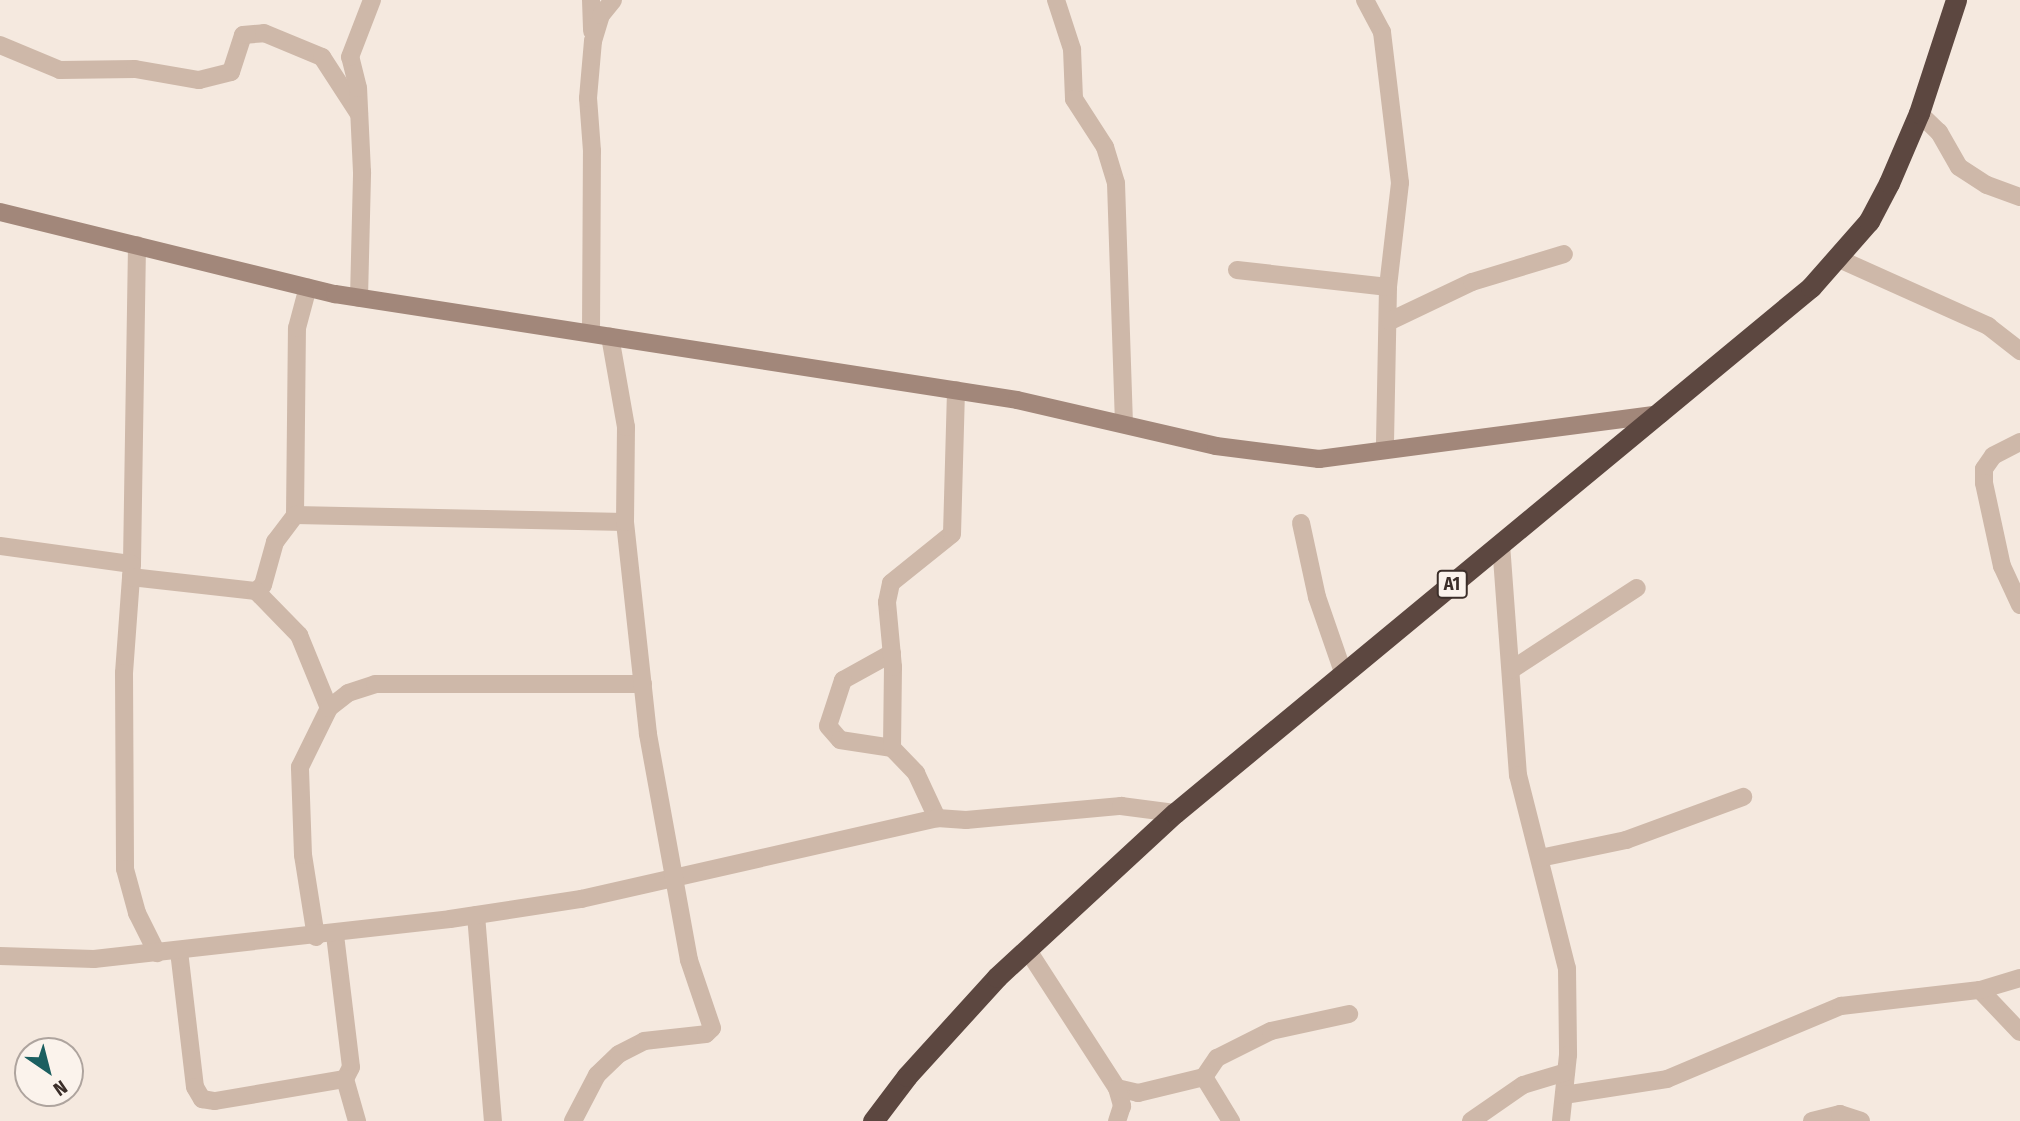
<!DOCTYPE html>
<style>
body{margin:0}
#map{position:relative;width:2020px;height:1121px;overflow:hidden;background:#f5e9df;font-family:"Fira Sans Condensed",sans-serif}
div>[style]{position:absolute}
.street>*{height:18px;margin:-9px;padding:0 9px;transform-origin:9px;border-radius:9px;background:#ceb8a9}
.secondary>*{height:18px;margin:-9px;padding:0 9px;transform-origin:9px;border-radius:9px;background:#a2877a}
.highway>*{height:21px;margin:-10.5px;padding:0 10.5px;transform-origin:10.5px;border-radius:10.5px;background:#5c4740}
span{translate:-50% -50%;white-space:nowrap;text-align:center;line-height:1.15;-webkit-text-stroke:5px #fbf3ec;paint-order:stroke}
.shield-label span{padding:2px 5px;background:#fbf3ec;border:2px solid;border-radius:5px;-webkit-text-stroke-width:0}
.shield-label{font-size:18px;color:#3b2e29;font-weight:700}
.north{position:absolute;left:14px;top:1037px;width:70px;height:70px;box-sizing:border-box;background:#fbf3ec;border:2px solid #aea49e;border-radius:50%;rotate:145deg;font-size:19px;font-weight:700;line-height:28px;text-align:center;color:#3b2e29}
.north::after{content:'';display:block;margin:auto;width:24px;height:32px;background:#1b5f60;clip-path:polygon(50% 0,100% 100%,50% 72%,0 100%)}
</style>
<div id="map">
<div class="street">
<i style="left:591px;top:0;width:31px;rotate:88deg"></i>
<i style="left:1056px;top:0;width:52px;rotate:71.9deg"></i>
<i style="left:1072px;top:49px;width:50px;rotate:87.7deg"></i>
<i style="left:1074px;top:99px;width:57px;rotate:57.1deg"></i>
<i style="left:1105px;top:147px;width:38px;rotate:73deg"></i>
<i style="left:1116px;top:183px;width:240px;rotate:88.1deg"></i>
<i style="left:1365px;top:0;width:36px;rotate:62deg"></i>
<i style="left:1382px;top:32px;width:152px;rotate:83.2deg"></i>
<i style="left:1400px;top:183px;width:105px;rotate:96.6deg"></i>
<i style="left:1388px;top:287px;width:163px;rotate:91.1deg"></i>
<i style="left:0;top:45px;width:65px;rotate:22.6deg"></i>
<i style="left:60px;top:70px;width:75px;rotate:-0.8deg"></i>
<i style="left:135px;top:69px;width:65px;rotate:9.8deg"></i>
<i style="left:199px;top:80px;width:33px;rotate:-14deg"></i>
<i style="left:231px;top:72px;width:39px;rotate:-72deg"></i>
<i style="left:243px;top:35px;width:21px;rotate:-5deg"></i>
<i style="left:264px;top:33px;width:63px;rotate:22.5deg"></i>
<i style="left:322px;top:57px;width:68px;rotate:57deg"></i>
<i style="left:1919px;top:113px;width:28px;rotate:44deg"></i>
<i style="left:1939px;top:132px;width:40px;rotate:60.3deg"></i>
<i style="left:1959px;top:167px;width:33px;rotate:33deg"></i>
<i style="left:1987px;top:185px;width:35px;rotate:20deg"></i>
<i style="left:137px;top:245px;width:319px;rotate:90.9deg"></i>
<i style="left:132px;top:564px;width:109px;rotate:94.2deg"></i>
<i style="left:124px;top:673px;width:196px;rotate:89.7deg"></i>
<i style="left:125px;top:869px;width:46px;rotate:74.7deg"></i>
<i style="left:137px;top:913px;width:45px;rotate:63.4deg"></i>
<i style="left:1837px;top:258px;width:166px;rotate:24.2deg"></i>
<i style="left:1988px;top:326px;width:41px;rotate:38deg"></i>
<i style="left:1237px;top:270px;width:152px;rotate:6.4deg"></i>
<i style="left:359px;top:298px;width:126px;rotate:-88.6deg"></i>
<i style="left:362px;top:172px;width:84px;rotate:-92.7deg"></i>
<i style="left:358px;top:88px;width:32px;rotate:-104deg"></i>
<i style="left:350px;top:57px;width:61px;rotate:-68.9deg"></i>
<i style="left:1390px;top:321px;width:91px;rotate:-25.4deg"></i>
<i style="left:1472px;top:282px;width:96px;rotate:-16.9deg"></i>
<i style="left:591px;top:333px;width:182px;rotate:-89.7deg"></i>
<i style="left:592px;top:151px;width:53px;rotate:-94.3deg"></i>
<i style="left:588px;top:98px;width:57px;rotate:-85deg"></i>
<i style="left:593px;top:41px;width:27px;rotate:-73deg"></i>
<i style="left:601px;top:15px;width:19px;rotate:-51deg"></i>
<i style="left:2020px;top:442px;width:30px;rotate:153deg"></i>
<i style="left:1993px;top:456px;width:16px;rotate:125deg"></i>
<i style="left:1984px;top:469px;width:14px;rotate:90deg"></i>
<i style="left:1984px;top:483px;width:85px;rotate:77.8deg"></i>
<i style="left:2002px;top:566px;width:43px;rotate:65.2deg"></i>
<i style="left:295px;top:515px;width:187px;rotate:-89.4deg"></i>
<i style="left:297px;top:328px;width:42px;rotate:-75deg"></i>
<i style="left:1301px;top:523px;width:76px;rotate:77.8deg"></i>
<i style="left:1317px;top:597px;width:79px;rotate:70.9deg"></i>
<i style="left:1501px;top:544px;width:232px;rotate:85.8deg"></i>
<i style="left:1518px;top:775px;width:199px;rotate:75.8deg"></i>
<i style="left:1567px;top:968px;width:87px;rotate:89.3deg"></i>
<i style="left:1568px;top:1055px;width:66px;rotate:96.1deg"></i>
<i style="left:0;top:546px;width:133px;rotate:7.8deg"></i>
<i style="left:131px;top:577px;width:126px;rotate:6.4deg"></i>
<i style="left:256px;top:591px;width:9px;rotate:-41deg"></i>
<i style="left:263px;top:585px;width:45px;rotate:-74.4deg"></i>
<i style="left:275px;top:542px;width:34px;rotate:-53deg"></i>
<i style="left:295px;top:515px;width:330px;rotate:1.2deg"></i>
<i style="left:256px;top:591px;width:62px;rotate:45.7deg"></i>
<i style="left:299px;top:635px;width:79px;rotate:67.7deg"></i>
<i style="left:892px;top:653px;width:56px;rotate:151.1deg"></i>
<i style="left:843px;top:680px;width:48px;rotate:108.1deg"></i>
<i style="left:828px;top:726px;width:18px;rotate:49deg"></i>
<i style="left:840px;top:740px;width:53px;rotate:8.7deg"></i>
<i style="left:892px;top:748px;width:35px;rotate:46deg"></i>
<i style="left:916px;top:773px;width:50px;rotate:65deg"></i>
<i style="left:1511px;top:670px;width:150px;rotate:-33.1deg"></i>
<i style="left:892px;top:748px;width:81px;rotate:-89.3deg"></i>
<i style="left:893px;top:667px;width:65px;rotate:-95.3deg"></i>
<i style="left:887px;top:602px;width:19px;rotate:-78deg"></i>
<i style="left:891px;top:583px;width:78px;rotate:-38.8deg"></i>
<i style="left:952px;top:534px;width:144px;rotate:-88.4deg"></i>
<i style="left:1540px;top:858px;width:88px;rotate:-11.8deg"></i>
<i style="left:1626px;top:840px;width:125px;rotate:-20.2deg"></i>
<i style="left:476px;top:915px;width:207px;rotate:85.3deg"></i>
<i style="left:316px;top:937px;width:83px;rotate:-99deg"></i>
<i style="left:303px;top:855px;width:88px;rotate:-92deg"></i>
<i style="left:300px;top:767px;width:66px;rotate:-63.8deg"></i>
<i style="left:329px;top:708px;width:24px;rotate:-38deg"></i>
<i style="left:348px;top:693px;width:28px;rotate:-18deg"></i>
<i style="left:375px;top:684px;width:268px"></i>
<i style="left:1027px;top:949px;width:166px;rotate:57.1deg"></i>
<i style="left:1117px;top:1088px;width:22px;rotate:13deg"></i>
<i style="left:1138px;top:1093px;width:68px;rotate:-13.6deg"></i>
<i style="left:1204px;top:1077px;width:23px;rotate:-56deg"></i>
<i style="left:1217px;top:1058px;width:60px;rotate:-26.6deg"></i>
<i style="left:1271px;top:1031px;width:80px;rotate:-12.3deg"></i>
<i style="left:179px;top:951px;width:137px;rotate:83.3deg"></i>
<i style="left:195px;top:1087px;width:14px;rotate:60deg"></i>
<i style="left:202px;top:1099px;width:13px;rotate:9deg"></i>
<i style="left:215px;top:1101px;width:132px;rotate:-9.6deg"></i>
<i style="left:345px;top:1079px;width:13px;rotate:-63deg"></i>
<i style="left:351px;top:1067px;width:133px;rotate:-96.9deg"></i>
<i style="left:0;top:956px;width:94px;rotate:1.8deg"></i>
<i style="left:94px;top:959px;width:358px;rotate:-6.4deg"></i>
<i style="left:450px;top:919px;width:133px;rotate:-8.7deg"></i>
<i style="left:581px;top:899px;width:365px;rotate:-12.8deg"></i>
<i style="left:937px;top:818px;width:29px;rotate:4deg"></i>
<i style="left:966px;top:820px;width:156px;rotate:-5.2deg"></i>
<i style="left:1121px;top:806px;width:54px;rotate:7.4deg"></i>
<i style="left:1980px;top:990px;width:58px;rotate:46.4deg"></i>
<i style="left:1204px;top:1077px;width:52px;rotate:58.5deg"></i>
<i style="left:345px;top:1079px;width:44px;rotate:74.1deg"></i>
<i style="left:1117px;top:1088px;width:19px;rotate:74deg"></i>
<i style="left:1122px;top:1106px;width:16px;rotate:108deg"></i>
<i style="left:1564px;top:1095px;width:104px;rotate:-8.8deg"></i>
<i style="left:1667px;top:1079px;width:189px;rotate:-22.8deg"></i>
<i style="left:1841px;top:1006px;width:140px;rotate:-6.6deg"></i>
<i style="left:1980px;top:990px;width:42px;rotate:-16.7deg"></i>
<i style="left:573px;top:1121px;width:52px;rotate:-62.4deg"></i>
<i style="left:597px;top:1075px;width:30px;rotate:-44deg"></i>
<i style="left:619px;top:1054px;width:28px;rotate:-27deg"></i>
<i style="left:644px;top:1041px;width:62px;rotate:-6.4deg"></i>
<i style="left:706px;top:1034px;width:8px;rotate:-45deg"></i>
<i style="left:712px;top:1028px;width:72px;rotate:-108.7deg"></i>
<i style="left:689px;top:960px;width:230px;rotate:-100.3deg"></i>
<i style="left:648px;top:734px;width:213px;rotate:-96.2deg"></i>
<i style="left:625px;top:522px;width:95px;rotate:-89.4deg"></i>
<i style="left:626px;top:427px;width:92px;rotate:-100deg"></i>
<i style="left:1471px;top:1121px;width:63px;rotate:-34.7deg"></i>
<i style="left:1523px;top:1085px;width:45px;rotate:-16.8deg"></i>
<i style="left:1812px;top:1121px;width:29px;rotate:-14deg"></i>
<i style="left:1840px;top:1114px;width:22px;rotate:18deg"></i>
</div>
<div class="secondary">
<i style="left:0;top:212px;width:345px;rotate:13.8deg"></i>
<i style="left:335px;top:294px;width:690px;rotate:8.83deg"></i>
<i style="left:1017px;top:400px;width:204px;rotate:13deg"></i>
<i style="left:1216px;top:446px;width:104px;rotate:7.2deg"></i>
<i style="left:1319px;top:459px;width:345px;rotate:-7.5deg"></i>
</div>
<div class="highway">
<i style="left:873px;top:1121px;width:56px;rotate:-52.9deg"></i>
<i style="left:907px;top:1076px;width:134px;rotate:-47.7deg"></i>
<i style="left:997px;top:977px;width:242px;rotate:-42.7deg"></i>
<i style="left:1175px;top:813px;width:825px;rotate:-39.59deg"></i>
<i style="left:1811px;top:287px;width:88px;rotate:-48.7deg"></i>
<i style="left:1869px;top:221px;width:43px;rotate:-62.2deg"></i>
<i style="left:1889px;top:183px;width:76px;rotate:-66.8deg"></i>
<i style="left:1919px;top:113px;width:119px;rotate:-71.9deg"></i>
</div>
<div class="shield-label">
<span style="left:1452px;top:584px">A1</span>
</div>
<div class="north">N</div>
</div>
